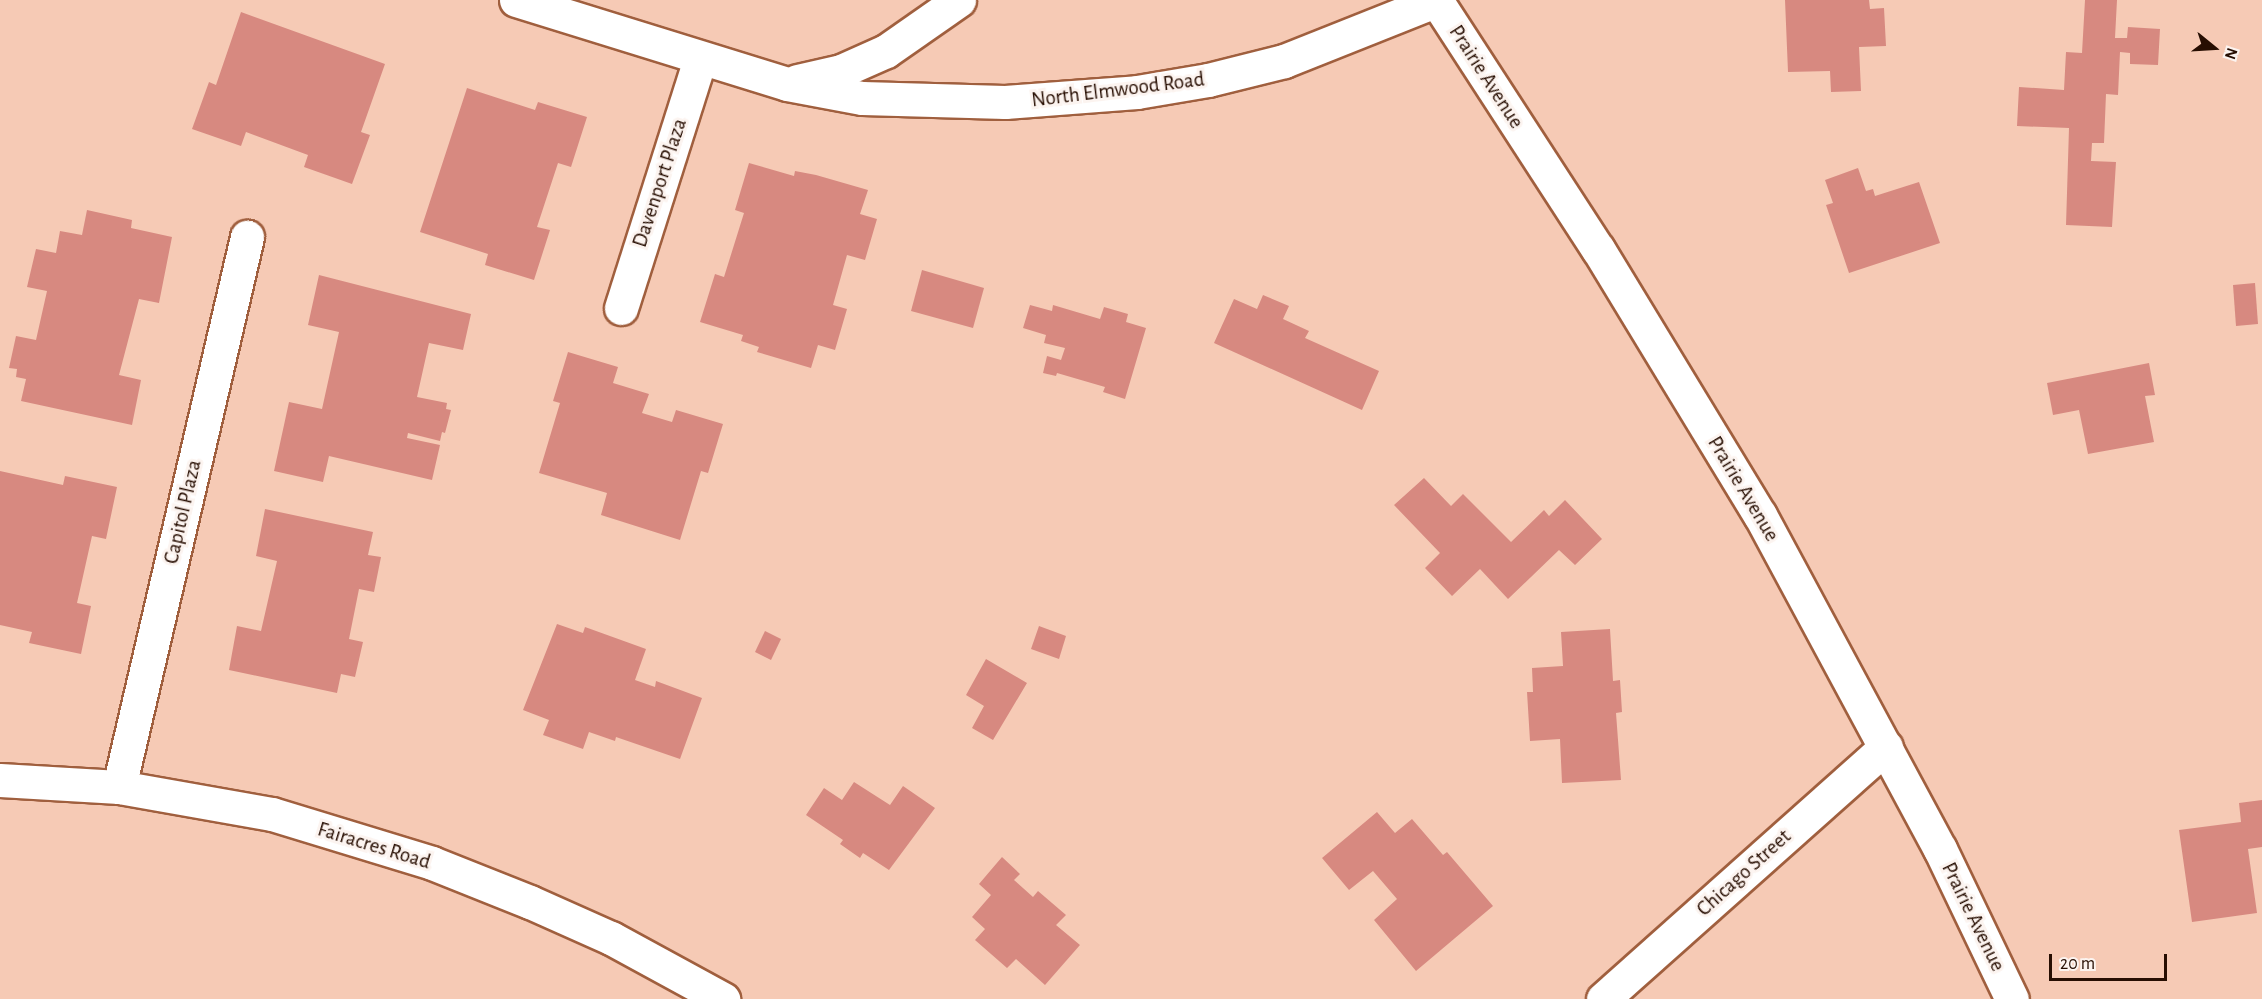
<!DOCTYPE html>
<style>
body{margin:0}
#map{position:relative;width:2262px;height:999px;overflow:hidden;background:#f6cab5;font-family:"Alegreya Sans",sans-serif}
div>[style]{position:absolute}
.building>*{inset:0;background:#d78980}
.roads{filter:drop-shadow(2px 0 #a05f3e) drop-shadow(-2px 0 #a05f3e) drop-shadow(0 2px #a05f3e) drop-shadow(0 -2px #a05f3e)}
.street>*{height:33px;margin:-16.5px;padding:0 16.5px;transform-origin:16.5px;border-radius:16.5px;background:#fff}
span{translate:-50% -50%;white-space:nowrap;text-align:center;line-height:1.15;-webkit-text-stroke:6px #fcf4f0;paint-order:stroke}
.street-label{font-size:21px;color:#270e02}
.north{position:absolute;left:2184px;top:18px;width:60px;height:60px;-webkit-text-stroke:4px #fcf4f0;paint-order:stroke;rotate:108deg;font-size:16px;font-weight:700;line-height:24px;text-align:center;color:#270e02}
.north::after{content:'';display:block;margin:auto;width:21px;height:27px;background:#270e02;clip-path:polygon(50% 0,100% 100%,50% 72%,0 100%)}
.scale{position:absolute;left:2049px;top:954px;width:118px;height:27px;box-sizing:border-box;border:3px solid #270e02;border-top:0;padding-left:8px;font-size:18px;line-height:21px;white-space:nowrap;color:#270e02;-webkit-text-stroke:4px #fcf4f0;paint-order:stroke}
</style>
<div id="map">
<div class="building">
<i style="clip-path:polygon(1785px 0,1869px 0,1870px 9px,1884px 8px,1886px 46px,1859px 47px,1861px 91px,1831px 92px,1830px 71px,1788px 72px)"></i>
<i style="clip-path:polygon(2085px 0,2117px 0,2115px 38px,2127px 38px,2128px 27px,2160px 29px,2158px 65px,2130px 64px,2130px 53px,2120px 52px,2118px 95px,2106px 94px,2104px 143px,2092px 143px,2091px 161px,2116px 162px,2112px 227px,2066px 225px,2069px 128px,2017px 126px,2019px 87px,2064px 90px,2066px 52px,2082px 53px)"></i>
<i style="clip-path:polygon(241px 12px,385px 64px,361px 132px,370px 135px,352px 184px,304px 167px,308px 155px,246px 132px,241px 146px,192px 129px,209px 82px,216px 85px)"></i>
<i style="clip-path:polygon(467px 88px,535px 110px,538px 102px,587px 117px,571px 167px,558px 163px,537px 227px,550px 230px,534px 280px,485px 265px,488px 254px,420px 232px)"></i>
<i style="clip-path:polygon(749px 163px,794px 176px,795px 171px,816px 175px,868px 190px,860px 214px,877px 219px,865px 260px,847px 255px,833px 305px,847px 309px,835px 350px,818px 345px,811px 368px,757px 352px,759px 347px,741px 341px,743px 335px,700px 322px,715px 274px,724px 277px,744px 213px,735px 210px)"></i>
<i style="clip-path:polygon(1858px 168px,1866px 191px,1873px 189px,1875px 196px,1919px 182px,1940px 243px,1849px 273px,1826px 205px,1833px 203px,1825px 180px)"></i>
<i style="clip-path:polygon(87px 210px,132px 220px,131px 228px,172px 237px,159px 303px,139px 299px,119px 375px,141px 380px,132px 425px,21px 401px,26px 379px,16px 377px,17px 369px,9px 368px,16px 336px,36px 340px,47px 291px,27px 287px,36px 249px,56px 253px,60px 231px,82px 235px)"></i>
<i style="clip-path:polygon(922px 270px,984px 288px,973px 328px,911px 311px)"></i>
<i style="clip-path:polygon(319px 275px,471px 314px,463px 350px,429px 343px,417px 397px,447px 403px,446px 409px,451px 410px,445px 433px,442px 432px,440px 441px,408px 433px,407px 438px,440px 445px,432px 480px,329px 456px,323px 482px,274px 471px,289px 402px,322px 409px,339px 332px,308px 325px)"></i>
<i style="clip-path:polygon(2255px 283px,2258px 324px,2236px 326px,2233px 285px)"></i>
<i style="clip-path:polygon(1263px 295px,1289px 306px,1283px 319px,1309px 331px,1305px 338px,1379px 371px,1362px 410px,1214px 343px,1234px 299px,1257px 309px)"></i>
<i style="clip-path:polygon(1030px 305px,1052px 311px,1053px 305px,1100px 319px,1104px 307px,1128px 314px,1126px 322px,1146px 328px,1125px 399px,1103px 392px,1105px 387px,1057px 373px,1056px 376px,1043px 373px,1047px 356px,1061px 360px,1065px 348px,1044px 343px,1046px 335px,1023px 328px)"></i>
<i style="clip-path:polygon(568px 352px,618px 367px,613px 383px,649px 394px,642px 413px,672px 422px,676px 410px,723px 424px,708px 473px,701px 471px,680px 540px,601px 515px,607px 493px,539px 473px,560px 403px,553px 401px)"></i>
<i style="clip-path:polygon(2149px 363px,2155px 395px,2145px 396px,2154px 442px,2088px 454px,2079px 410px,2053px 415px,2047px 383px)"></i>
<i style="clip-path:polygon(0 471px,63px 485px,65px 476px,117px 487px,106px 539px,92px 536px,77px 603px,91px 606px,81px 654px,29px 643px,32px 632px,0 625px)"></i>
<i style="clip-path:polygon(1424px 478px,1451px 506px,1463px 494px,1511px 542px,1544px 510px,1549px 516px,1565px 500px,1602px 539px,1575px 565px,1559px 550px,1508px 599px,1480px 569px,1452px 596px,1425px 568px,1440px 553px,1394px 505px)"></i>
<i style="clip-path:polygon(265px 509px,373px 532px,368px 555px,381px 557px,374px 592px,359px 589px,349px 639px,363px 642px,355px 677px,341px 674px,337px 693px,229px 670px,237px 626px,261px 631px,277px 561px,256px 556px)"></i>
<i style="clip-path:polygon(557px 624px,583px 633px,585px 627px,646px 649px,635px 680px,655px 687px,656px 681px,702px 698px,680px 759px,616px 737px,615px 741px,589px 732px,583px 749px,543px 735px,549px 720px,523px 710px)"></i>
<i style="clip-path:polygon(1039px 626px,1066px 636px,1059px 659px,1031px 649px)"></i>
<i style="clip-path:polygon(1610px 629px,1613px 681px,1620px 680px,1622px 712px,1616px 713px,1621px 780px,1562px 783px,1560px 739px,1530px 741px,1527px 692px,1533px 692px,1532px 668px,1563px 666px,1561px 632px)"></i>
<i style="clip-path:polygon(765px 631px,781px 639px,771px 660px,755px 652px)"></i>
<i style="clip-path:polygon(986px 659px,1027px 683px,993px 740px,972px 728px,984px 706px,966px 695px)"></i>
<i style="clip-path:polygon(854px 782px,890px 805px,903px 786px,935px 808px,889px 870px,863px 853px,860px 858px,840px 844px,843px 840px,806px 815px,824px 788px,842px 800px)"></i>
<i style="clip-path:polygon(2262px 800px,2262px 847px,2248px 849px,2257px 913px,2192px 922px,2179px 830px,2241px 822px,2239px 803px)"></i>
<i style="clip-path:polygon(1377px 812px,1395px 833px,1412px 819px,1443px 855px,1447px 852px,1493px 906px,1416px 971px,1374px 920px,1397px 899px,1373px 871px,1349px 890px,1322px 858px)"></i>
<i style="clip-path:polygon(1002px 857px,1020px 874px,1014px 880px,1033px 897px,1038px 891px,1066px 915px,1056px 925px,1080px 945px,1045px 985px,1016px 959px,1007px 968px,975px 940px,985px 929px,972px 917px,991px 895px,979px 884px)"></i>
</div>
<div class="roads">
<div class="street">
<i style="left:516px;top:0;width:284px;rotate:17.2deg"></i>
<i style="left:787px;top:84px;width:76px;rotate:10.6deg"></i>
<i style="left:862px;top:98px;width:143px;rotate:1.6deg"></i>
<i style="left:1005px;top:102px;width:132px;rotate:-4.3deg"></i>
<i style="left:1137px;top:92px;width:72px;rotate:-9.6deg"></i>
<i style="left:1208px;top:80px;width:78px;rotate:-14deg"></i>
<i style="left:1284px;top:61px;width:165px;rotate:-21.7deg"></i>
<i style="left:1436px;top:0;width:297px;rotate:57deg"></i>
<i style="left:1598px;top:249px;width:311px;rotate:58.7deg"></i>
<i style="left:1760px;top:515px;width:379px;rotate:61.7deg"></i>
<i style="left:1940px;top:849px;width:166px;rotate:64.4deg"></i>
<i style="left:797px;top:81px;width:45px;rotate:-12.8deg"></i>
<i style="left:841px;top:71px;width:49px;rotate:-24deg"></i>
<i style="left:886px;top:51px;width:89px;rotate:-34.9deg"></i>
<i style="left:621px;top:308px;width:261px;rotate:-72.4deg"></i>
<i style="left:0;top:780px;width:119px;rotate:3.4deg"></i>
<i style="left:119px;top:787px;width:155px;rotate:10deg"></i>
<i style="left:272px;top:814px;width:167px;rotate:17deg"></i>
<i style="left:432px;top:863px;width:105px;rotate:21.7deg"></i>
<i style="left:530px;top:902px;width:89px;rotate:24deg"></i>
<i style="left:611px;top:938px;width:128px;rotate:28.6deg"></i>
<i style="left:119px;top:787px;width:565px;rotate:-76.9deg"></i>
<i style="left:1603px;top:999px;width:379px;rotate:-41.7deg"></i>
</div>
</div>
<div class="street-label">
<span style="left:1486px;top:77px;rotate:57deg">Prairie Avenue</span>
<span style="left:1118px;top:90px;rotate:-7deg">North Elmwood Road</span>
<span style="left:660px;top:183px;rotate:-72deg">Davenport Plaza</span>
<span style="left:1743px;top:489px;rotate:59deg">Prairie Avenue</span>
<span style="left:183px;top:512px;rotate:-77deg">Capitol Plaza</span>
<span style="left:374px;top:846px;rotate:17deg">Fairacres Road</span>
<span style="left:1744px;top:873px;rotate:-42deg">Chicago Street</span>
<span style="left:1973px;top:917px;rotate:64deg">Prairie Avenue</span>
</div>
<div class="north">N</div>
<div class="scale">20 m</div>
</div>
